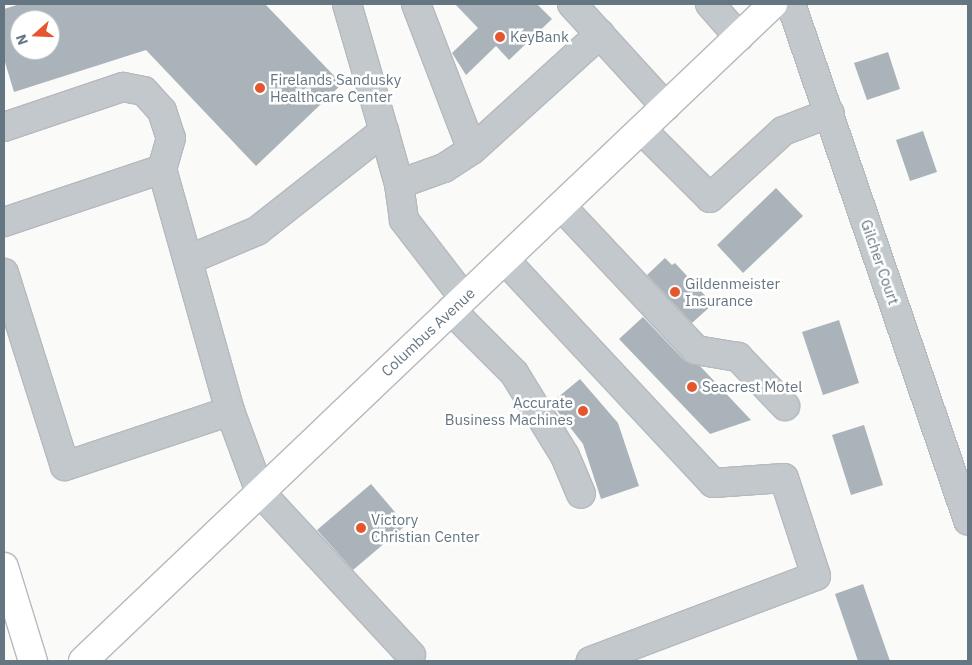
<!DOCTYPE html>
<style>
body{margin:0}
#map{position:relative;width:972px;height:665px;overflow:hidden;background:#fafaf8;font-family:"IBM Plex Sans",sans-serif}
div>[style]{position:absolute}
.building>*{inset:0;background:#aab3b9}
.roads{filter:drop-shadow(1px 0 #b5babe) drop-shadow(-1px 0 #b5babe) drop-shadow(0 1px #b5babe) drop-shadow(0 -1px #b5babe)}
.minor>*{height:28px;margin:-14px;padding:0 14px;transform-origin:14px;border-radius:14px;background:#c3c8cc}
.major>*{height:28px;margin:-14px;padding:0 14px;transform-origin:14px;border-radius:14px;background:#fff}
.dots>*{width:14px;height:14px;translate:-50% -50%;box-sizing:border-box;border:2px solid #fff;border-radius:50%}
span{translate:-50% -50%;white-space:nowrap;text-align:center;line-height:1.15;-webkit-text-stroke:5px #fff;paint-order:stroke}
.poi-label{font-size:15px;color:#657683}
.left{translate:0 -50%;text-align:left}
.right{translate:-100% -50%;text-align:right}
.street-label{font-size:15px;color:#657683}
.frame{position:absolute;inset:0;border:5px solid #657683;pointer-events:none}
.north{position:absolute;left:10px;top:10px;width:50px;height:50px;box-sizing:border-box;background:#fff;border:1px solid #c1c8cd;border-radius:50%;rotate:250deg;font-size:14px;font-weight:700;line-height:20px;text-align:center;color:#657683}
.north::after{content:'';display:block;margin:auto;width:18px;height:22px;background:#e4572e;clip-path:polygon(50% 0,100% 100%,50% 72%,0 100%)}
</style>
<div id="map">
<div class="building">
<i style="clip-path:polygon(evenodd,20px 4px,265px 4px,342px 84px,256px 166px,146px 50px,14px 92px,4px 59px,4px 9px,20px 4px,20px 20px,50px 20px,50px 50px,20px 50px,20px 20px)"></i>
<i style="clip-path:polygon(455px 4px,537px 4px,552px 19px,509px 60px,496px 46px,466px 75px,452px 53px,478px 28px)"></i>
<i style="clip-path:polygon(888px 52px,900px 89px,867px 100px,854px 63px)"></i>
<i style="clip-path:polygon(923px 131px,937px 172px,910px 181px,896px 140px)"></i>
<i style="clip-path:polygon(776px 188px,803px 216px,743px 273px,717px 245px)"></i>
<i style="clip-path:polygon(665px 258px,672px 265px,675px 263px,713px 304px,692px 323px,647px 275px)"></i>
<i style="clip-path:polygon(643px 317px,685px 361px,700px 366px,751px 420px,710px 434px,619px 339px)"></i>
<i style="clip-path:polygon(839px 320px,859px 383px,823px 395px,802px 332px)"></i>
<i style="clip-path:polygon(580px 379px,618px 423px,639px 486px,601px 499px,583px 444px,551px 403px)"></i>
<i style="clip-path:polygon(864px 425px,883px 485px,851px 495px,832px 435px)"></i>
<i style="clip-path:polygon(371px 484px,406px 525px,353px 570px,317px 530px)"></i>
<i style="clip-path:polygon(863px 584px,890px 661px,858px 661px,835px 594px)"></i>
</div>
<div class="roads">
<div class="minor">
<i style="left:347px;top:4px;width:132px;rotate:73.8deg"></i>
<i style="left:416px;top:4px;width:156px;rotate:69deg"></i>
<i style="left:472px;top:150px;width:173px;rotate:-42.2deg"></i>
<i style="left:572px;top:4px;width:139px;rotate:47.6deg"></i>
<i style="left:710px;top:4px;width:44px;rotate:48.7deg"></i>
<i style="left:791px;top:4px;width:546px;rotate:71.07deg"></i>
<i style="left:4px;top:127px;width:126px;rotate:-18.6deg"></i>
<i style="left:123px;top:87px;width:21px;rotate:11deg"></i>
<i style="left:144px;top:91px;width:27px;rotate:48deg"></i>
<i style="left:162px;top:111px;width:28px;rotate:72deg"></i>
<i style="left:171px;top:138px;width:32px;rotate:106deg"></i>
<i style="left:162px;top:169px;width:251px;rotate:74.3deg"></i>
<i style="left:230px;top:411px;width:86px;rotate:69.7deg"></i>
<i style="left:260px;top:492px;width:222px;rotate:47.2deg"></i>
<i style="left:642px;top:130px;width:96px;rotate:45deg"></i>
<i style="left:710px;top:198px;width:99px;rotate:-42.5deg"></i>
<i style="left:783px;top:131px;width:50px;rotate:-21deg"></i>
<i style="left:399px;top:184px;width:48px;rotate:-19.6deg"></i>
<i style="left:444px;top:168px;width:33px;rotate:-33deg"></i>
<i style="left:561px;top:206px;width:197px;rotate:46.8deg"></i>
<i style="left:696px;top:350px;width:43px;rotate:9.5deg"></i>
<i style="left:738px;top:357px;width:68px;rotate:46.2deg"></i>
<i style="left:4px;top:222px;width:167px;rotate:-18.5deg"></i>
<i style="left:188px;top:260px;width:75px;rotate:-22.8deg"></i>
<i style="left:257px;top:231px;width:162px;rotate:-38.2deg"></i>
<i style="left:384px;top:131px;width:55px;rotate:74.2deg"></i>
<i style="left:399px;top:184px;width:36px;rotate:82deg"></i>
<i style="left:404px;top:220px;width:98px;rotate:52.4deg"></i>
<i style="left:505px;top:260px;width:305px;rotate:47deg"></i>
<i style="left:713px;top:483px;width:71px;rotate:-4deg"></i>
<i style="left:784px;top:478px;width:103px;rotate:71.9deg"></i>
<i style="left:816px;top:576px;width:241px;rotate:159.3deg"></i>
<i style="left:4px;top:273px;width:202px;rotate:72.5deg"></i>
<i style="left:65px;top:466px;width:174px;rotate:-18.4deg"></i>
<i style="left:451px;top:310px;width:89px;rotate:45deg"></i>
<i style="left:514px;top:373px;width:97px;rotate:58.4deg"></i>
<i style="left:565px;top:456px;width:41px;rotate:67.2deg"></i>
</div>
<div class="major">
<i style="left:4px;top:567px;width:98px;rotate:72.9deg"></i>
<i style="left:83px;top:661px;width:953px;rotate:-43.6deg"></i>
</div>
</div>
<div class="dots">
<i style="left:500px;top:37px;background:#e4572e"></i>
<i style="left:260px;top:88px;background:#e4572e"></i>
<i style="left:675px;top:292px;background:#e4572e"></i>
<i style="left:692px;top:387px;background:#e4572e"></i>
<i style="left:583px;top:411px;background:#e4572e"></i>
<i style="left:361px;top:528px;background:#e4572e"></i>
</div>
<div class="poi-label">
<span class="left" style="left:510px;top:37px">KeyBank</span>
<span class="left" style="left:270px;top:88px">Firelands Sandusky<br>Healthcare Center</span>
<span class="left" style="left:685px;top:292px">Gildenmeister<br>Insurance</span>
<span class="left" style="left:702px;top:387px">Seacrest Motel</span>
<span class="right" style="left:573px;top:411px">Accurate<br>Business Machines</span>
<span class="left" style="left:371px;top:528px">Victory<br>Christian Center</span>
</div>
<div class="street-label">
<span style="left:880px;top:262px;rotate:71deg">Gilcher Court</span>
<span style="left:428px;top:332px;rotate:-43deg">Columbus Avenue</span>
</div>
<div class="frame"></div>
<div class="north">N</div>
</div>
